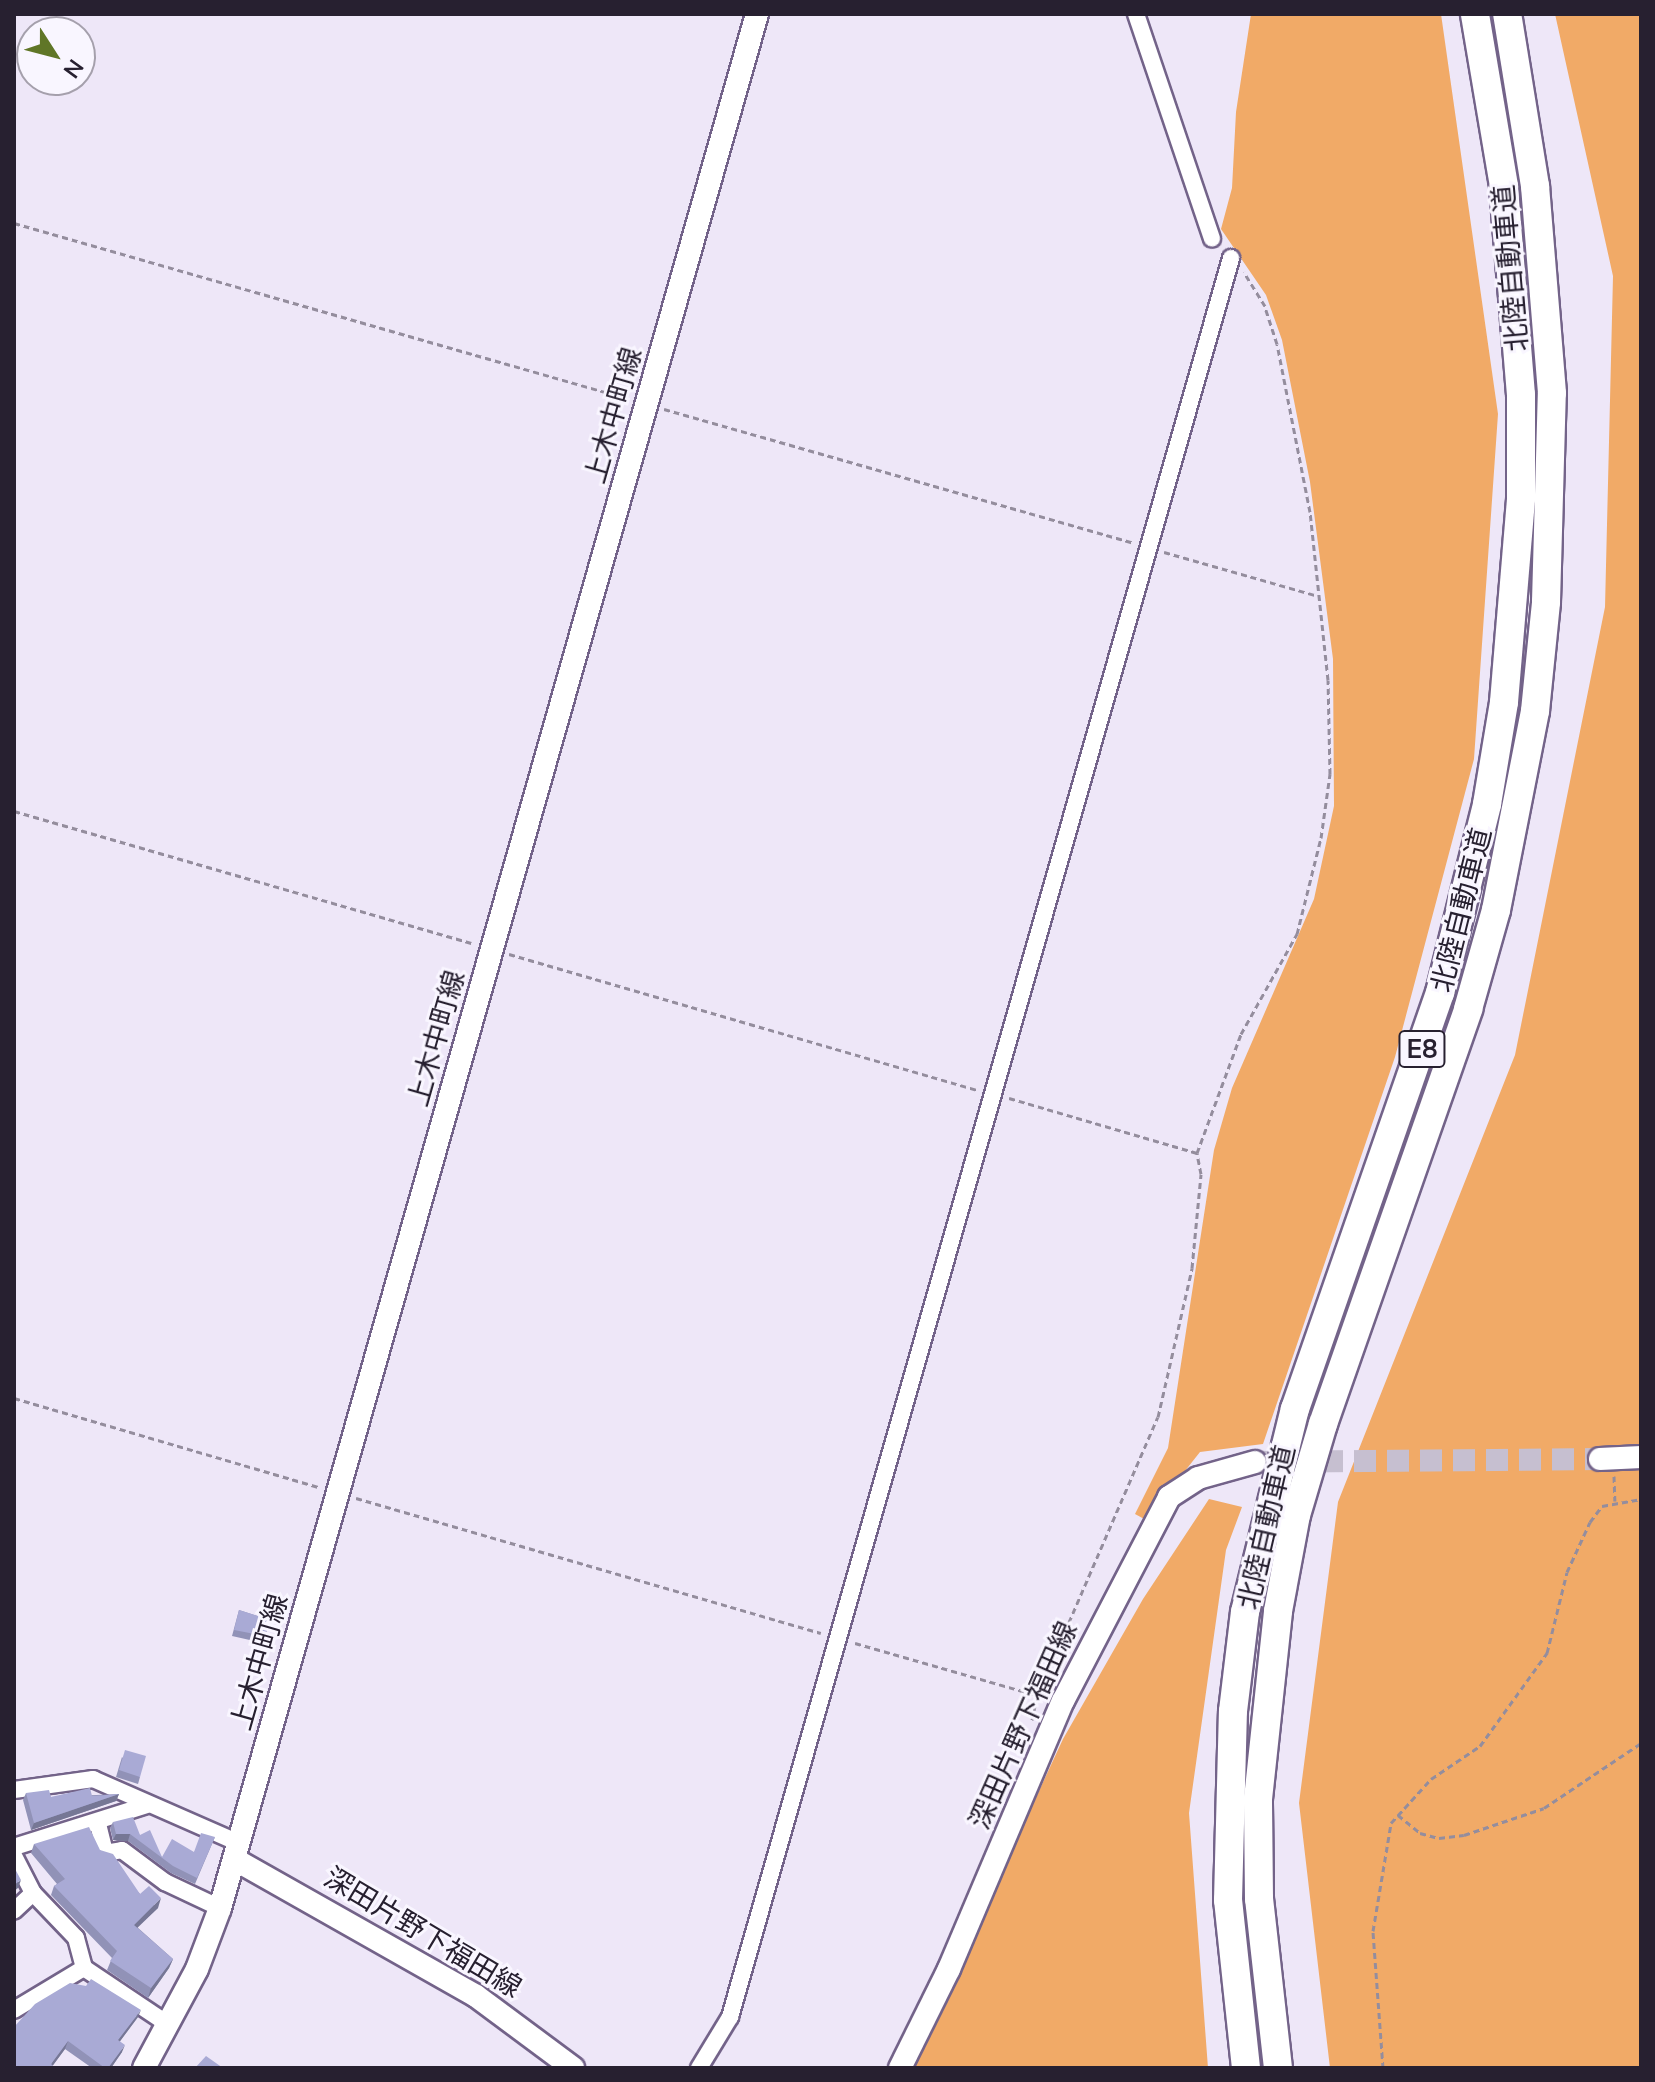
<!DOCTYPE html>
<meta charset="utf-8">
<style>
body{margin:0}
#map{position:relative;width:1655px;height:2082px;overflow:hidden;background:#eee7f8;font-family:Mulish,"Noto Sans JP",sans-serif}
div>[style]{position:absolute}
.green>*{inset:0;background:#f1aa67}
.secondary-tunnel>*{height:22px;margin-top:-11px;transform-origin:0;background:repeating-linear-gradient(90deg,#c6bfd0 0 22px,transparent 0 33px)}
.path>*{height:3px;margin-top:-1.5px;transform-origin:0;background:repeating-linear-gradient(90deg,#948d9d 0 6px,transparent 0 10px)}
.roads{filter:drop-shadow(2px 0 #736389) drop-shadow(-2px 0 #736389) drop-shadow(0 2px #736389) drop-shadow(0 -2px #736389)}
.minor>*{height:16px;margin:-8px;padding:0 8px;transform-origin:8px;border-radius:8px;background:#fff}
.secondary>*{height:22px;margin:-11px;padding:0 11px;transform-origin:11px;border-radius:11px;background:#fff}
.motorway>*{height:28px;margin:-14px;padding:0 14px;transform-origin:14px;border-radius:14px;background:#fff}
.wall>*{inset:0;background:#9192b7}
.shaded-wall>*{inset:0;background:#767795}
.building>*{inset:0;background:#a9aad5}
span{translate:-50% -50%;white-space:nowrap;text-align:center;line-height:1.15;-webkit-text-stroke:6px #f9f6ff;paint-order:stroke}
.shield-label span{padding:2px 6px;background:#f9f6ff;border:2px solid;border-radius:6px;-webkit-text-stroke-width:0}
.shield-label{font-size:26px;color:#272030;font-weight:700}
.street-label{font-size:28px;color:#272030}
.frame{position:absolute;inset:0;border:16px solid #272030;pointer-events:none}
.north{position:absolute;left:16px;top:16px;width:80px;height:80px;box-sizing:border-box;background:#f9f6ff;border:2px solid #a5a0ac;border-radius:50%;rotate:126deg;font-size:22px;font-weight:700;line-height:32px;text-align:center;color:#272030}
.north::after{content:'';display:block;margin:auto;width:28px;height:36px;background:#607627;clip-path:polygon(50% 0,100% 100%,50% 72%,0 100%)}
</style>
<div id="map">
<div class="green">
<i style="clip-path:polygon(1251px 14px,1441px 14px,1498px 414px,1474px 759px,1395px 1057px,1263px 1444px,1200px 1452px,1146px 1520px,1135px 1514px,1168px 1448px,1214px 1150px,1232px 1088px,1314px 899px,1334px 806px,1333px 659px,1310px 482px,1282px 340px,1266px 295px,1221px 229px,1232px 188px,1236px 112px)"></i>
<i style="clip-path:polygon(1555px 14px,1641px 14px,1641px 2068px,1330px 2068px,1299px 1803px,1338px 1502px,1515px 1055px,1605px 607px,1613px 276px)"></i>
<i style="clip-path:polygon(1209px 1499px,1242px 1507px,1226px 1550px,1189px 1813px,1208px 2068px,911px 2068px,1063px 1739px,1143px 1599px)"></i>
</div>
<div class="secondary-tunnel">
<i style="left:1255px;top:1462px;width:345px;rotate:-0.5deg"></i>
</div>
<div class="path">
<i style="left:14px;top:223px;width:637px;rotate:15.96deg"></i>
<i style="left:664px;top:409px;width:488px;rotate:15.9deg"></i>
<i style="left:1164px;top:552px;width:160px;rotate:15.9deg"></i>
<i style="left:14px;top:811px;width:476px;rotate:16.1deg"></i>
<i style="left:509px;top:954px;width:488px;rotate:16.2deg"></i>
<i style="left:1009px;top:1098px;width:196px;rotate:16.3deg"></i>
<i style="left:14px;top:1398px;width:317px;rotate:16.3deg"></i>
<i style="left:1614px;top:1476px;width:25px;rotate:88deg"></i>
<i style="left:356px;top:1498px;width:484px;rotate:16.2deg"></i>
<i style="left:855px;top:1643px;width:188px;rotate:16deg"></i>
<i style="left:1032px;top:1720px;width:25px;rotate:-78deg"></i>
<i style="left:1037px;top:1696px;width:304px;rotate:-66.6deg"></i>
<i style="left:1158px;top:1417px;width:153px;rotate:-77.1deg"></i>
<i style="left:1192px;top:1268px;width:94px;rotate:-84.5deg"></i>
<i style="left:1201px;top:1174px;width:21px;rotate:-101deg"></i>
<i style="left:1197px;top:1153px;width:127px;rotate:-69.7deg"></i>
<i style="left:1241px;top:1034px;width:115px;rotate:-60.8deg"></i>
<i style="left:1297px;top:934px;width:99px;rotate:-76deg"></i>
<i style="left:1321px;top:838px;width:65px;rotate:-82deg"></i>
<i style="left:1330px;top:774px;width:94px;rotate:-91.2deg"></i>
<i style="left:1328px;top:680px;width:169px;rotate:-96.1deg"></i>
<i style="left:1310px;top:512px;width:171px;rotate:-101.1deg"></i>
<i style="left:1277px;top:344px;width:40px;rotate:-108deg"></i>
<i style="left:1265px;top:306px;width:40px;rotate:-122deg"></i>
<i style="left:1398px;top:1815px;width:28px;rotate:39deg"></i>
<i style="left:1420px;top:1833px;width:20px;rotate:15deg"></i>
<i style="left:1439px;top:1838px;width:25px;rotate:-7deg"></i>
<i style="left:1464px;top:1835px;width:84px;rotate:-18.6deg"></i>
<i style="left:1544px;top:1808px;width:117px;rotate:-33.8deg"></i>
<i style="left:1383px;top:2068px;width:137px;rotate:-94.2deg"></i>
<i style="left:1373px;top:1931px;width:109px;rotate:-80.5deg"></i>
<i style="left:1391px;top:1823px;width:59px;rotate:-47.7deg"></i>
<i style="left:1431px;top:1779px;width:59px;rotate:-34deg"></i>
<i style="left:1480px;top:1746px;width:115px;rotate:-54.2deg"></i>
<i style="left:1547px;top:1653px;width:83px;rotate:-76.1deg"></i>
<i style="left:1567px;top:1572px;width:55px;rotate:-65.3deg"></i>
<i style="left:1590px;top:1522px;width:20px;rotate:-53deg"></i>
<i style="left:1602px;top:1506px;width:40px;rotate:-10deg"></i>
</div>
<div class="roads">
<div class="minor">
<i style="left:1136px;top:14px;width:237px;rotate:71.3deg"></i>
<i style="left:14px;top:1790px;width:80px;rotate:-7.9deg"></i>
<i style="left:93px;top:1779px;width:159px;rotate:23.7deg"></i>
<i style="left:98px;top:1824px;width:30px;rotate:76deg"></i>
<i style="left:105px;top:1853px;width:17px;rotate:-10deg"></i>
<i style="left:122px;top:1850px;width:54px;rotate:36.7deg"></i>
<i style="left:165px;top:1882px;width:61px;rotate:25.3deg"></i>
<i style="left:14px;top:1847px;width:139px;rotate:-17.5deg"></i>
<i style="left:14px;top:1856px;width:42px;rotate:62.8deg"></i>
<i style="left:33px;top:1893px;width:26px;rotate:137deg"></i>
<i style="left:33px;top:1893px;width:62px;rotate:46.3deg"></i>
<i style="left:76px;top:1938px;width:31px;rotate:75deg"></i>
<i style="left:14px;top:2010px;width:82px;rotate:-31deg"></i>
<i style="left:84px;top:1968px;width:102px;rotate:33.8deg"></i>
<i style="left:699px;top:2068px;width:60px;rotate:-58.7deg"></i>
<i style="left:730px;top:2017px;width:1829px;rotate:-74.1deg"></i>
</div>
<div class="secondary">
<i style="left:1600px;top:1459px;width:41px;rotate:-2.8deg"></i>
<i style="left:234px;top:1859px;width:278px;rotate:29.5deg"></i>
<i style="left:476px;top:1996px;width:121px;rotate:36.6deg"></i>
<i style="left:144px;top:2068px;width:112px;rotate:-61.8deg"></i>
<i style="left:197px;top:1969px;width:65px;rotate:-69.3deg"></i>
<i style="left:220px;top:1908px;width:1969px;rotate:-74.17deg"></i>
<i style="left:900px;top:2068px;width:110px;rotate:-63.7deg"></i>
<i style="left:949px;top:1969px;width:291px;rotate:-67deg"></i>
<i style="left:1063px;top:1701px;width:230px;rotate:-62.5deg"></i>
<i style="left:1169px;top:1497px;width:35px;rotate:-33deg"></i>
<i style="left:1198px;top:1478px;width:59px;rotate:-15.7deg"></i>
</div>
<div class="motorway">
<i style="left:1246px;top:2068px;width:169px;rotate:-96.1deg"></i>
<i style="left:1228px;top:1900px;width:189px;rotate:-88.5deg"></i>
<i style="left:1233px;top:1711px;width:100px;rotate:-83.1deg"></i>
<i style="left:1245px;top:1612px;width:209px;rotate:-76.2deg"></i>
<i style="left:1295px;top:1409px;width:441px;rotate:-70.8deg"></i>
<i style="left:1440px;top:993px;width:195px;rotate:-76deg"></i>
<i style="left:1487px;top:804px;width:103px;rotate:-80.5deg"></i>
<i style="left:1504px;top:702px;width:205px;rotate:-85.2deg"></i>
<i style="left:1521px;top:498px;width:103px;rotate:-90deg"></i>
<i style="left:1521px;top:395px;width:210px;rotate:-94.7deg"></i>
<i style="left:1504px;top:186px;width:174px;rotate:-99.6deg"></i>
<i style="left:1278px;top:2068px;width:170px;rotate:-96.4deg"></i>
<i style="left:1259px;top:1899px;width:100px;rotate:-90.6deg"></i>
<i style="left:1258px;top:1799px;width:189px;rotate:-83.9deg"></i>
<i style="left:1278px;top:1611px;width:98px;rotate:-79.4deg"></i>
<i style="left:1296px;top:1515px;width:95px;rotate:-73.5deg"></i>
<i style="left:1323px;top:1424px;width:440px;rotate:-70.7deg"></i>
<i style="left:1468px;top:1009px;width:103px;rotate:-74.2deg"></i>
<i style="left:1496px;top:910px;width:203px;rotate:-78.9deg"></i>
<i style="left:1535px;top:711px;width:110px;rotate:-84.2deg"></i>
<i style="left:1546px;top:602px;width:209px;rotate:-88.4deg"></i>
<i style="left:1552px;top:393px;width:208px;rotate:-94.7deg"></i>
<i style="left:1535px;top:186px;width:174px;rotate:-99.2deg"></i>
</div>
</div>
<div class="wall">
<i style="clip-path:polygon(239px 1610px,270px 1620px,263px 1643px,232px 1636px)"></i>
<i style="clip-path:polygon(122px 1757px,140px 1777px,138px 1784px,116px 1777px)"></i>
<i style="clip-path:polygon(26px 1793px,51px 1797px,119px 1794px,116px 1801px,31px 1830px,23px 1800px)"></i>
<i style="clip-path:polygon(113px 1822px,140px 1835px,162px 1857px,194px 1852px,215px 1837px,195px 1884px,171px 1873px,128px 1841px,113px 1840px,110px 1828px)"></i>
<i style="clip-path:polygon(34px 1844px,100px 1850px,140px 1894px,158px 1908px,137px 1927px,173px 1959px,169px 1968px,148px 1998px,107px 1970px,112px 1958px,51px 1895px,54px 1886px,57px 1884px,31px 1853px)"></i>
<i style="clip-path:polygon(138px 2017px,120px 2041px,122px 2052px,111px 2068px,92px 2068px,65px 2049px,53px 2065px,14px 2027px)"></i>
</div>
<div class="shaded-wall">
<i style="clip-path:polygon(119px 1794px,116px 1801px,31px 1830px,34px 1823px)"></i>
<i style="clip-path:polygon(116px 1834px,130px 1834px,128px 1841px,113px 1840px)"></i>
<i style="clip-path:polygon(21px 1880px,18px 1888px,14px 1891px,14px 1885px)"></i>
<i style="clip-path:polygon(161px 1898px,158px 1908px,131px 1934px,134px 1925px)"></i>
<i style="clip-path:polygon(173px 1959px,169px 1968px,148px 1998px,151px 1988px)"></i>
<i style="clip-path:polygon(141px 2010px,138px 2017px,115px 2048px,118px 2040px)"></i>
<i style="clip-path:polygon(68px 2041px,65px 2049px,51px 2068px,51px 2064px)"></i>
<i style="clip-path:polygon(125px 2045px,122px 2052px,111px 2068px,108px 2068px)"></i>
</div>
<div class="building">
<i style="clip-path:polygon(239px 1610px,270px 1620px,265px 1636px,234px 1630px)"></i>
<i style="clip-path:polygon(125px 1750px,146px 1756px,140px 1777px,119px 1770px)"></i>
<i style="clip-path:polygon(90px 1788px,92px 1796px,119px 1794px,34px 1823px,26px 1793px,49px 1790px,51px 1797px)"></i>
<i style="clip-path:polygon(133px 1817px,140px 1835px,150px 1830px,162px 1857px,172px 1839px,194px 1852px,201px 1833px,215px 1837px,197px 1878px,173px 1866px,130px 1834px,116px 1834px,113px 1822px)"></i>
<i style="clip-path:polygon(89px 1827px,100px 1850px,113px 1854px,140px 1894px,149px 1886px,161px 1898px,134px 1925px,173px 1959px,151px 1988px,110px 1961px,117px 1951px,54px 1886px,65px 1879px,34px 1844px)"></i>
<i style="clip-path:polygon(14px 1867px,21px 1880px,14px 1885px)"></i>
<i style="clip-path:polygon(91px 1979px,141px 2010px,118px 2040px,125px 2045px,108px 2068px,105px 2068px,68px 2041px,51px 2064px,56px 2068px,14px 2068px,14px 2027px,35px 2004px,70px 1983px,86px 1986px)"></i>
<i style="clip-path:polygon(206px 2056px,223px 2068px,195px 2068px)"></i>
</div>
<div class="shield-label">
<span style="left:1422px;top:1049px">E8</span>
</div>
<div class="street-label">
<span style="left:1510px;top:268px;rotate:-95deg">北陸自動車道</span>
<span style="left:613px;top:415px;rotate:-74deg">上木中町線</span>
<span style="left:1461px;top:910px;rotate:-76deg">北陸自動車道</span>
<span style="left:436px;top:1038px;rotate:-74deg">上木中町線</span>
<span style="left:1266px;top:1527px;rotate:-77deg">北陸自動車道</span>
<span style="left:259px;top:1662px;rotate:-74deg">上木中町線</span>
<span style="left:1023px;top:1725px;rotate:-66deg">深田片野下福田線</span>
<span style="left:423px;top:1932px;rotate:31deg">深田片野下福田線</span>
</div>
<div class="frame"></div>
<div class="north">N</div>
</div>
